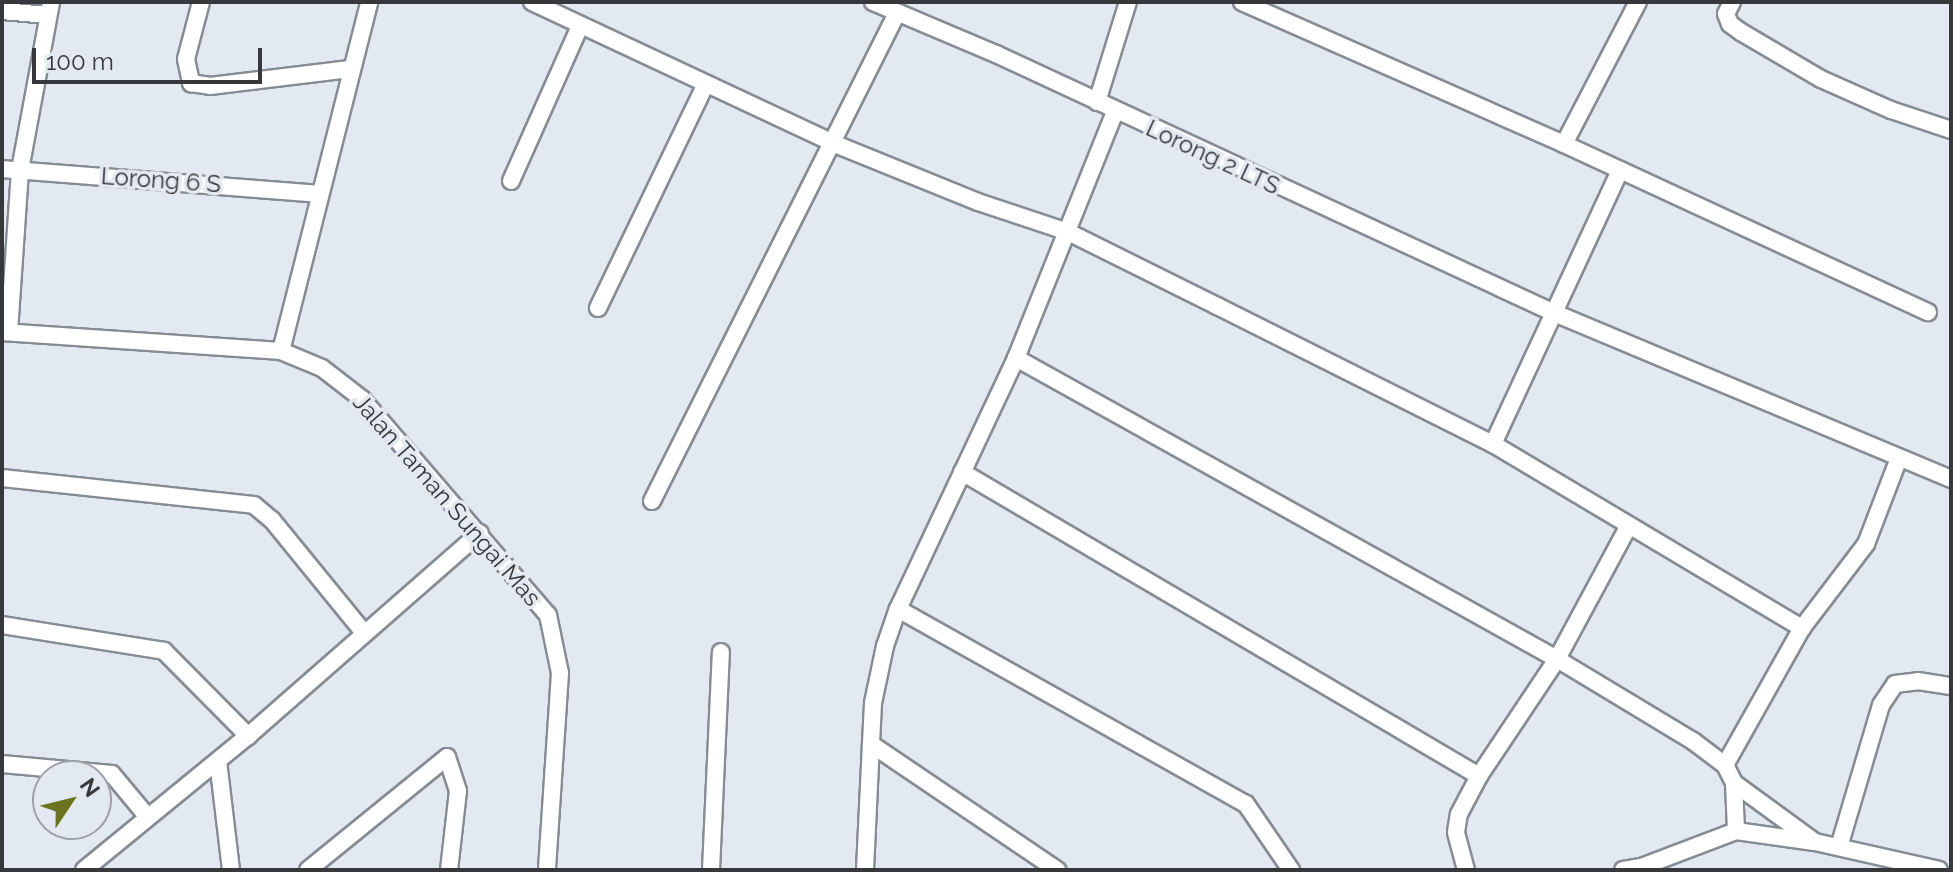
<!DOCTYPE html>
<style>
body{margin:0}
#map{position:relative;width:1953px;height:872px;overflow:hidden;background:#e3e9f1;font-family:Raleway,sans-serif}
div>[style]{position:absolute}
.roads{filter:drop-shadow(2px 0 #868c93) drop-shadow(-2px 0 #868c93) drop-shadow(0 2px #868c93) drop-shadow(0 -2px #868c93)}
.minor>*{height:16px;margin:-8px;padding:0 8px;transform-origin:8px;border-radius:8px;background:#fff}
span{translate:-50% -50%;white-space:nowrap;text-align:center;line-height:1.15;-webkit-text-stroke:7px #e3e9f1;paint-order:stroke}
.street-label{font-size:24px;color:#36383b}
.frame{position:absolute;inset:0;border:4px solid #36383b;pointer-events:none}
.north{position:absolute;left:32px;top:760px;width:80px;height:80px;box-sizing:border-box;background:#e3e9f1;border:2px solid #9ea2a8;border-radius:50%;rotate:55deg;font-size:22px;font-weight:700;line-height:32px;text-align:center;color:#36383b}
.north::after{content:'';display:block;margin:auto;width:28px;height:36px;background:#6b751f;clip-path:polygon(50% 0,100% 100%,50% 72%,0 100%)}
.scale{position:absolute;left:32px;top:48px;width:230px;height:36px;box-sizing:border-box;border:4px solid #36383b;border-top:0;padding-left:10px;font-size:24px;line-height:28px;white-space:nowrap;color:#36383b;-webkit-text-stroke:6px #e3e9f1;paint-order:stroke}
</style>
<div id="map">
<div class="roads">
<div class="minor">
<i style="left:201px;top:2px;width:59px;rotate:104.7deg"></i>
<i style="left:186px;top:59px;width:25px;rotate:78deg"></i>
<i style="left:191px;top:83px;width:19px;rotate:9deg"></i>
<i style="left:210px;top:86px;width:141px;rotate:-6.9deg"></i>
<i style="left:532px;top:2px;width:335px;rotate:25.1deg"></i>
<i style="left:835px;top:144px;width:154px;rotate:22.1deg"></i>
<i style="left:978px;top:202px;width:95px;rotate:18.4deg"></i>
<i style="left:1068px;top:232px;width:166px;rotate:26.4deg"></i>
<i style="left:1217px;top:306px;width:309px;rotate:26.6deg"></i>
<i style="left:1493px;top:444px;width:360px;rotate:30.8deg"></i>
<i style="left:873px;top:2px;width:134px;rotate:22.9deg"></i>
<i style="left:996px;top:54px;width:613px;rotate:24.89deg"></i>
<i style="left:1552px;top:312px;width:433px;rotate:22.7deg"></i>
<i style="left:1242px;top:2px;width:352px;rotate:23.8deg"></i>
<i style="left:1564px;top:144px;width:401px;rotate:24.8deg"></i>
<i style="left:1732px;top:2px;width:13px;rotate:117deg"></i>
<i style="left:1726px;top:14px;width:11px;rotate:68deg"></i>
<i style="left:1730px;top:24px;width:14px;rotate:36deg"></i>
<i style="left:1741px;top:32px;width:93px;rotate:30.4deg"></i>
<i style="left:1821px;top:79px;width:77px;rotate:23.9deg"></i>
<i style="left:1891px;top:110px;width:63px;rotate:18.4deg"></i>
<i style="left:2px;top:11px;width:46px;rotate:5deg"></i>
<i style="left:1097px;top:102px;width:105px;rotate:-72.8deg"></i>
<i style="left:1564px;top:144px;width:160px;rotate:-62.5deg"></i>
<i style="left:2px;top:169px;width:318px;rotate:4.5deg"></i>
<i style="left:511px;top:181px;width:170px;rotate:-66deg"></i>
<i style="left:598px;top:308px;width:249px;rotate:-64.3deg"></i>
<i style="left:2px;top:332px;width:280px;rotate:3.9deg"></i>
<i style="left:281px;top:351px;width:44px;rotate:22.5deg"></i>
<i style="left:322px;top:368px;width:51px;rotate:37.8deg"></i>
<i style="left:362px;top:399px;width:285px;rotate:49.3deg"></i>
<i style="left:548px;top:615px;width:59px;rotate:78.3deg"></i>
<i style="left:560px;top:673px;width:197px;rotate:93.8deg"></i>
<i style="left:9px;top:332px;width:162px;rotate:-86.1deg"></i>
<i style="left:20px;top:170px;width:171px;rotate:-79.5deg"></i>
<i style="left:281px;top:351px;width:360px;rotate:-75.8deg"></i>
<i style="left:1016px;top:358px;width:619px;rotate:29.09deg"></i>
<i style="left:1557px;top:659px;width:159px;rotate:31.1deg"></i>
<i style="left:1693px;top:741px;width:40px;rotate:37deg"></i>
<i style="left:1725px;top:765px;width:20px;rotate:63deg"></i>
<i style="left:1734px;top:783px;width:48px;rotate:87.6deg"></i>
<i style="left:1736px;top:831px;width:102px;rotate:159.2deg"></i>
<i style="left:1641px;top:867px;width:18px;rotate:171deg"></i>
<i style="left:1493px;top:444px;width:302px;rotate:-65.1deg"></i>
<i style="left:962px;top:472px;width:600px;rotate:30.46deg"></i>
<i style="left:2px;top:478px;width:253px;rotate:6.1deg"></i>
<i style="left:254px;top:505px;width:23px;rotate:40deg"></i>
<i style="left:272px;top:520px;width:146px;rotate:50.8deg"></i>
<i style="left:652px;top:501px;width:546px;rotate:-63.34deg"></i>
<i style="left:898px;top:609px;width:399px;rotate:29.3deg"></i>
<i style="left:1246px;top:804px;width:80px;rotate:55.7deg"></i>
<i style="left:2px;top:625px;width:164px;rotate:9.1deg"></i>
<i style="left:164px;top:651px;width:120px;rotate:45.3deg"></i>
<i style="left:871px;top:744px;width:41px;rotate:-87.2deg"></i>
<i style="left:873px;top:703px;width:58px;rotate:-78.1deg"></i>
<i style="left:885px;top:646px;width:39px;rotate:-71deg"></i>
<i style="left:898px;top:609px;width:277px;rotate:-64.8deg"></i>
<i style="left:1016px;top:358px;width:265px;rotate:-68.1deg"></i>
<i style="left:218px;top:761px;width:110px;rotate:83.2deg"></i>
<i style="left:2px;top:764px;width:110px;rotate:5.2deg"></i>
<i style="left:112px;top:774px;width:55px;rotate:50.2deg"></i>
<i style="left:1725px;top:765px;width:157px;rotate:-60.7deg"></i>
<i style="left:1802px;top:628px;width:106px;rotate:-52.7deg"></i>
<i style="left:1866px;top:544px;width:92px;rotate:-69deg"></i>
<i style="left:1734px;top:783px;width:100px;rotate:36.1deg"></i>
<i style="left:1815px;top:842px;width:127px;rotate:12.7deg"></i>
<i style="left:1736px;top:831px;width:79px;rotate:8deg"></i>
<i style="left:1839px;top:847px;width:148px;rotate:-73.5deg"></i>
<i style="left:1881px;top:705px;width:25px;rotate:-56deg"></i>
<i style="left:1895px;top:684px;width:23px;rotate:-7deg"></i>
<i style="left:1918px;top:681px;width:33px;rotate:9deg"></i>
<i style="left:84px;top:870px;width:212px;rotate:-39.3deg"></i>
<i style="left:248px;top:736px;width:308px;rotate:-41.2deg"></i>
<i style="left:308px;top:870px;width:179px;rotate:-39.1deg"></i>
<i style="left:447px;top:757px;width:36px;rotate:72deg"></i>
<i style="left:458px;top:791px;width:80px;rotate:96.5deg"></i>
<i style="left:711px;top:870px;width:218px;rotate:-87.4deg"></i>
<i style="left:865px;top:870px;width:126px;rotate:-87.3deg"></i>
<i style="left:871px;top:744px;width:225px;rotate:34.1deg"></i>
<i style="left:1466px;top:870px;width:39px;rotate:-105deg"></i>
<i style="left:1456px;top:832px;width:18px;rotate:-81deg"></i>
<i style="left:1459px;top:814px;width:43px;rotate:-62.2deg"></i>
<i style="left:1479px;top:776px;width:141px;rotate:-56.3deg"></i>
<i style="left:1557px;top:659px;width:150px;rotate:-61.7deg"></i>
</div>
</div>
<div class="street-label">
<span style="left:1213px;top:157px;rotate:25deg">Lorong 2 LTS</span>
<span style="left:161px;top:180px;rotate:4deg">Lorong 6 S</span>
<span style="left:447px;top:500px;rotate:49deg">Jalan Taman Sungai Mas</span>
</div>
<div class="frame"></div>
<div class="north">N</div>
<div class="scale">100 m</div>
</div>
